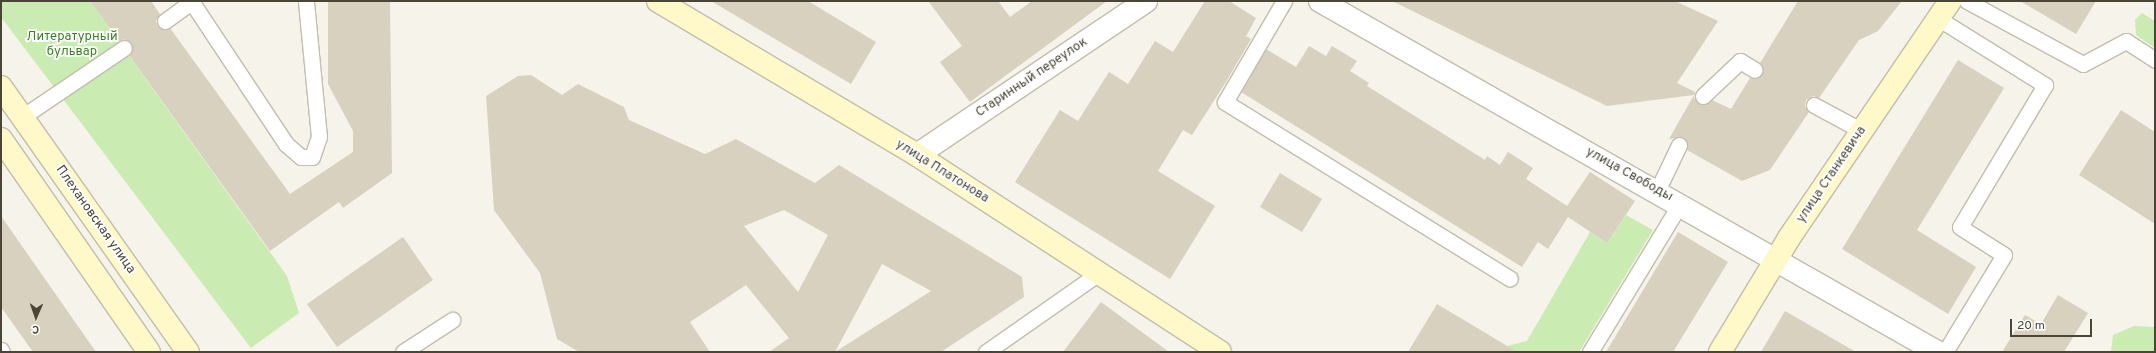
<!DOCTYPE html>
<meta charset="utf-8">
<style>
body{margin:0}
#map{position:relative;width:2156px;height:353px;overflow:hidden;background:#f5f3ea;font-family:Overpass,sans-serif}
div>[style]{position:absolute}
.green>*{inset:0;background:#caebb1}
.building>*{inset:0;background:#d8d1bf}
.roads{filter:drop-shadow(1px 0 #c2bdac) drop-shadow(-1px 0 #c2bdac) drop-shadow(0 1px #c2bdac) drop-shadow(0 -1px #c2bdac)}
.lane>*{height:15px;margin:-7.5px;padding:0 7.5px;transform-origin:7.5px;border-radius:7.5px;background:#fff}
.street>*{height:22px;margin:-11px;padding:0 11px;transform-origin:11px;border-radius:11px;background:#fff}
.secondary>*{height:22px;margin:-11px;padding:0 11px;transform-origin:11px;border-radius:11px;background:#fff9ca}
span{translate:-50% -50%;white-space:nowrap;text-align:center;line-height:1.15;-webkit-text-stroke:3.5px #fff;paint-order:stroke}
.park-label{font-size:13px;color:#3d7f27}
.street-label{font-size:13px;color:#4a4537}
.frame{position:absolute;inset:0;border:2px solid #4a4537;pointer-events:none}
.north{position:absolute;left:16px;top:297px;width:40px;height:40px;-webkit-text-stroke:3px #fff;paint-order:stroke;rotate:182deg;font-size:11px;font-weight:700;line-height:16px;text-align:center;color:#4a4537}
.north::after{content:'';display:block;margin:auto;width:14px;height:18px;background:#4a4537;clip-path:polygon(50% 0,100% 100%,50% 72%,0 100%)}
.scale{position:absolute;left:2010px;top:319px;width:82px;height:18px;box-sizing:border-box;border:2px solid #4a4537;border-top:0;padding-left:5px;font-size:12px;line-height:14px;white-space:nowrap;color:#4a4537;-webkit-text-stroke:3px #fff;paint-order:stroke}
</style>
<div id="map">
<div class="green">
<i style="clip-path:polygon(1px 1px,90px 1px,287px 276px,299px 313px,251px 348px,1px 17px)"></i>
<i style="clip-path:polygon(2142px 13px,2155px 21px,2155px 48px,2136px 35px,2135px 20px)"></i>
<i style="clip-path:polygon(1626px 215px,1653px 230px,1579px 352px,1503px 352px,1507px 346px,1527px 341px,1590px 232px,1607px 243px)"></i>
<i style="clip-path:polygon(2134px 326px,2155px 327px,2155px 352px,2111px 352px,2113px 335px)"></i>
</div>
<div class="building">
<i style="clip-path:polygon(90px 1px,151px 1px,160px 14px,156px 21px,158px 27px,170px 28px,290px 194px,353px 152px,353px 131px,328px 84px,328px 1px,390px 1px,392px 173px,343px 208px,339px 202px,270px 251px,129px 55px,133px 48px,131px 43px,124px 39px,119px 41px)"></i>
<i style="clip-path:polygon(711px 1px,808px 1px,876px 42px,851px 84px)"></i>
<i style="clip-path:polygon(928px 1px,998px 1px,1010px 17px,1032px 1px,1107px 1px,970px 102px,940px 62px,962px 46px)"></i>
<i style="clip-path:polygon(1205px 1px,1229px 1px,1256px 18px,1246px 36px,1251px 39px,1226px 82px,1192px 135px,1183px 130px,1158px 171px,1215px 206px,1170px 279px,1015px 182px,1060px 110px,1078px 121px,1109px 72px,1128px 84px,1155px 41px,1173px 52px)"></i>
<i style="clip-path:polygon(1392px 1px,1675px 1px,1718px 21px,1677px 83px,1695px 92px,1694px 98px,1700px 104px,1712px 100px,1731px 109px,1750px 78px,1762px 75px,1764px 70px,1760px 63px,1798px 1px,1902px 1px,1878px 31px,1859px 40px,1819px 98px,1813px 96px,1806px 100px,1805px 106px,1809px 112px,1770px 170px,1742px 181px,1687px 150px,1688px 144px,1683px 137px,1669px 139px,1694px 95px,1607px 106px)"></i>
<i style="clip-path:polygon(2020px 1px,2096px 1px,2076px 34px)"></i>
<i style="clip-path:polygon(1309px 46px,1326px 56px,1332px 46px,1357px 61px,1350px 71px,1369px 83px,1367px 86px,1485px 160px,1487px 156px,1500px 165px,1508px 152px,1533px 168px,1526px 179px,1567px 206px,1590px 172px,1635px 201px,1607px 243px,1568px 217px,1548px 249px,1538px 242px,1522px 267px,1241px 92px,1266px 49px,1296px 67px)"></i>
<i style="clip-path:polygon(1958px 60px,2004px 88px,1917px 230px,1976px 267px,1948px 314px,1842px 249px)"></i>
<i style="clip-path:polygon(evenodd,531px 75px,562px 95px,578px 84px,624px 107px,629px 120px,705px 154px,736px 139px,815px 183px,839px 165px,1022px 277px,1024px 297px,941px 352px,769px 352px,789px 338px,746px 285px,690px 322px,710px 352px,579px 352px,557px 339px,540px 273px,494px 210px,486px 96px,518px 76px,531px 75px,784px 210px,828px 235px,798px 292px,744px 226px,784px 210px,531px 75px,882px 264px,931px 291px,835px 352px,882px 264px)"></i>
<i style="clip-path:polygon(2121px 110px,2155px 132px,2155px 224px,2079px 175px)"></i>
<i style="clip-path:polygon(1280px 173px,1322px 199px,1302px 232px,1260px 207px)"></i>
<i style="clip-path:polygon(1px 216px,96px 352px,33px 352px,1px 307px)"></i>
<i style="clip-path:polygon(1678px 232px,1728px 262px,1673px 352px,1606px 352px)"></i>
<i style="clip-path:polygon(403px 237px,433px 280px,337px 347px,307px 304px)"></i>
<i style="clip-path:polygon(2058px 295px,2088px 313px,2064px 352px,2002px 352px,2025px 315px,2041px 324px)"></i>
<i style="clip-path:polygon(1101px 302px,1169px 352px,1063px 352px)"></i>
<i style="clip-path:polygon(1437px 304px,1479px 329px,1517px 352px,1408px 352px)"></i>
<i style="clip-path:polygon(1785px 311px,1856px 352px,1761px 352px)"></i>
</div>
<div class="roads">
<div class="lane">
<i style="left:191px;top:1px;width:172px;rotate:56.4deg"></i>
<i style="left:286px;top:144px;width:20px;rotate:41deg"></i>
<i style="left:301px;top:157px;width:11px"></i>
<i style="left:312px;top:157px;width:21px;rotate:-71deg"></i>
<i style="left:319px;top:137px;width:137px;rotate:-95.5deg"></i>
<i style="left:1284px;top:1px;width:117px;rotate:120.3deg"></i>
<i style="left:1225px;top:102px;width:335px;rotate:31.8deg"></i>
<i style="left:1967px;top:1px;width:132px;rotate:28.5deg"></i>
<i style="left:2083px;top:64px;width:49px;rotate:-28.1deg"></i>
<i style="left:2126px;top:41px;width:35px;rotate:33deg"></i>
<i style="left:1939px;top:19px;width:125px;rotate:31.9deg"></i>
<i style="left:2045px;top:85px;width:165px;rotate:120.9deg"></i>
<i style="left:1960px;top:227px;width:52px;rotate:32.5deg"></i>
<i style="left:2004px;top:255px;width:114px;rotate:121.3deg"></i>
<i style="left:165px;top:21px;width:34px;rotate:-36deg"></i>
<i style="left:1703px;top:96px;width:51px;rotate:-43.4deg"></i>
<i style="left:1740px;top:61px;width:17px;rotate:31deg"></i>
<i style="left:1814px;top:105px;width:55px;rotate:28.4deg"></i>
<i style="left:22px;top:117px;width:123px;rotate:-34.1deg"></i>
<i style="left:1657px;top:191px;width:51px;rotate:-64.4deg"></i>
<i style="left:1px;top:350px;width:2px;rotate:63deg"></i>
<i style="left:403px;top:352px;width:59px;rotate:-33.1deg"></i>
<i style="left:986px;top:352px;width:138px;rotate:-35deg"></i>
<i style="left:1590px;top:352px;width:173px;rotate:-58.7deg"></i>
</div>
<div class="street">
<i style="left:1320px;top:1px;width:710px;rotate:29.63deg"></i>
<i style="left:917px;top:155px;width:276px;rotate:-33.9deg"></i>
</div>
<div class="secondary">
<i style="left:658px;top:1px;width:301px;rotate:30.7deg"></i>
<i style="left:917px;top:155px;width:361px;rotate:33deg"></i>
<i style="left:1px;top:87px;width:324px;rotate:54.8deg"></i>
<i style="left:1px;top:139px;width:259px;rotate:55.2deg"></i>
<i style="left:1720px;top:352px;width:133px;rotate:-58.8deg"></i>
<i style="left:1789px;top:238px;width:287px;rotate:-55.8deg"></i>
</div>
</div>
<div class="park-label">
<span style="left:72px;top:45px">Литературный<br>бульвар</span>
</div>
<div class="street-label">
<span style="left:1032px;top:78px;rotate:-34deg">Старинный переулок</span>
<span style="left:942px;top:172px;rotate:32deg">улица Платонова</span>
<span style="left:1629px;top:175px;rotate:29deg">улица Свободы</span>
<span style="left:1832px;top:175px;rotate:-56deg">улица Станкевича</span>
<span style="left:95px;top:220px;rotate:55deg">Плехановская улица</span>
</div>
<div class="frame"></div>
<div class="north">С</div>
<div class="scale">20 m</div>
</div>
